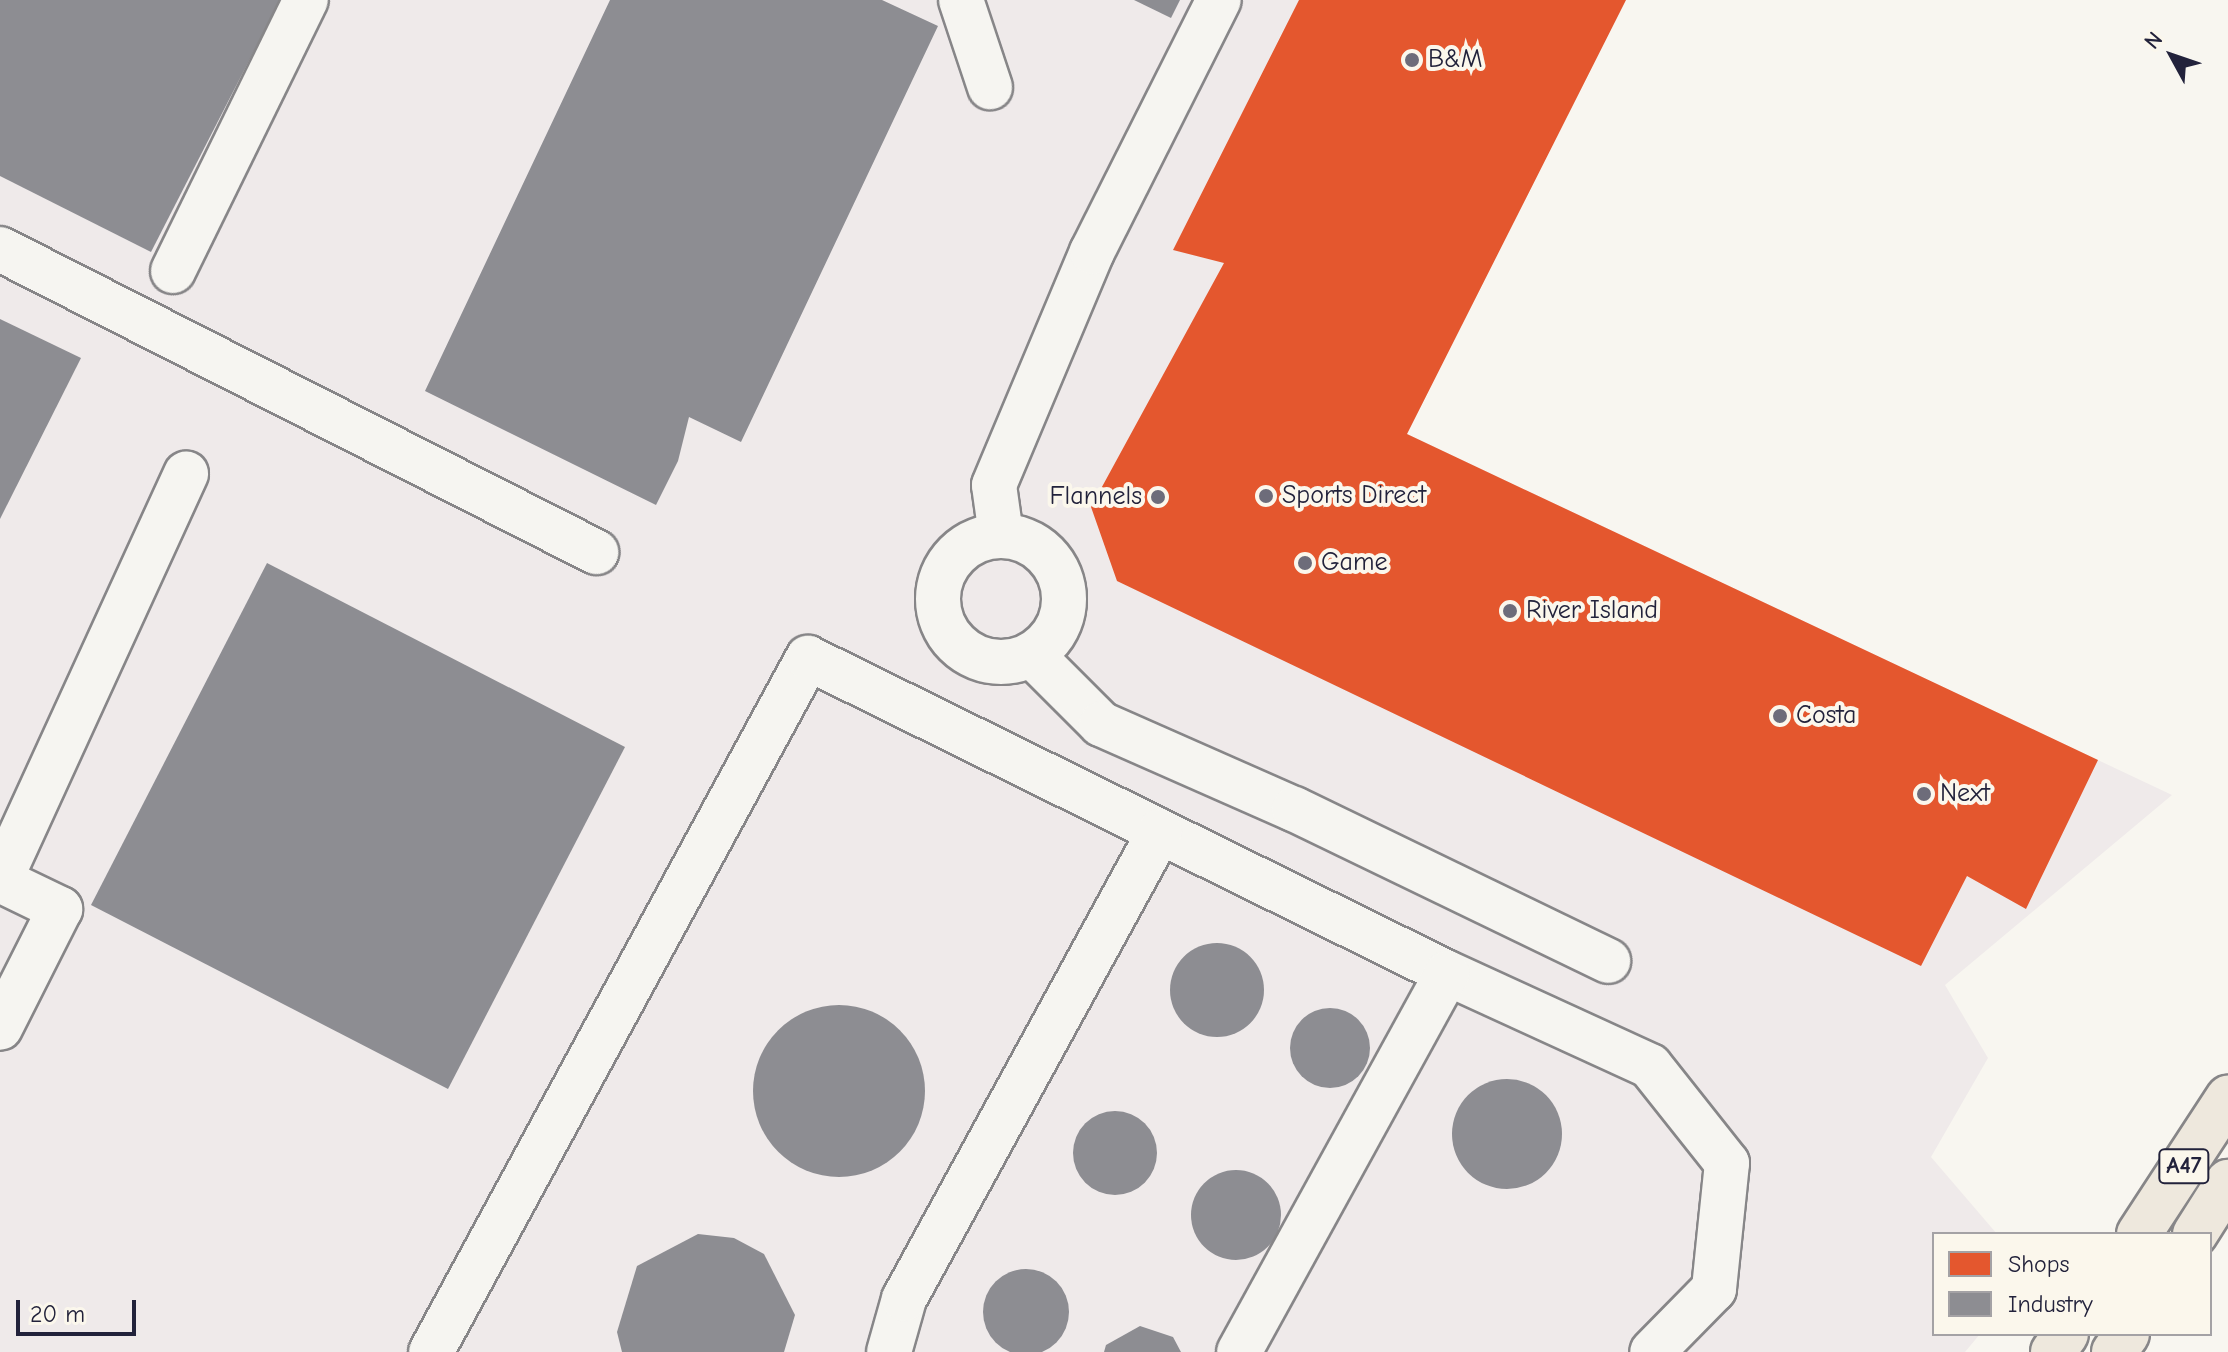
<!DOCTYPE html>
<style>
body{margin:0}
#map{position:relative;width:2228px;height:1352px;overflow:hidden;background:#f8f6f0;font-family:"Comic Neue",sans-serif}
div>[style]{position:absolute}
.built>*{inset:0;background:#efeaea}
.shops>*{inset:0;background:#e4572e}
.industry>*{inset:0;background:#8d8d92}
.round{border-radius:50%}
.roads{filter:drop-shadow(2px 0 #878688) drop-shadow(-2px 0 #878688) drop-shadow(0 2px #878688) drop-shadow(0 -2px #878688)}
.minor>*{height:44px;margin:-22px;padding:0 22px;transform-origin:22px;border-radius:22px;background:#f6f5f1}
.minor>.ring{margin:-22px;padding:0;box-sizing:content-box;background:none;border:44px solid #f6f5f1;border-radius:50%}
.major>*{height:44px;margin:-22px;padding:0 22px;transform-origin:22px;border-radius:22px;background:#eee8dd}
.dots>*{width:22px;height:22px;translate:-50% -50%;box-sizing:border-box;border:4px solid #fbf7ec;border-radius:50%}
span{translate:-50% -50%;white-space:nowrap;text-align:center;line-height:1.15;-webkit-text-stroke:8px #fbf7ec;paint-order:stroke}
.shield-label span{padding:2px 6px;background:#fbf7ec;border:2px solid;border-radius:6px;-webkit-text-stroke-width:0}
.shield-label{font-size:24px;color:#22223b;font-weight:700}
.poi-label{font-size:26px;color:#22223b}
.left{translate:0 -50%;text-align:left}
.right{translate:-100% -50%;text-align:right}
.legend{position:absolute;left:1932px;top:1232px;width:280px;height:104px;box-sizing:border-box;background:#fbf7ec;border:2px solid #a4a2a5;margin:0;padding:10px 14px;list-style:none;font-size:24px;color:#22223b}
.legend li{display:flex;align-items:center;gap:16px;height:40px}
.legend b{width:40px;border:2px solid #a4a2a5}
.north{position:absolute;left:2132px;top:16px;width:80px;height:80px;-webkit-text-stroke:6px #fbf7ec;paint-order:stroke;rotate:310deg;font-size:22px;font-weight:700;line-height:32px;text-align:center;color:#22223b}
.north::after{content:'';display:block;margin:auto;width:28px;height:36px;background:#22223b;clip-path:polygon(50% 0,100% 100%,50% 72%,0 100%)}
.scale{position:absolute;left:16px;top:1300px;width:120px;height:36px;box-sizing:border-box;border:4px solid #22223b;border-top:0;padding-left:10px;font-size:24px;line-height:28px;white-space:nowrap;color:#22223b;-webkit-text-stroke:6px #fbf7ec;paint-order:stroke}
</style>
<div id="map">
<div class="built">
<i style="clip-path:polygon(0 0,1626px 0,1407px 434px,2172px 795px,1945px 985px,1988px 1058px,1931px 1157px,1997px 1234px,1934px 1234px,1934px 1334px,1980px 1334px,1965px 1352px,0 1352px)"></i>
</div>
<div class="shops">
<i style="clip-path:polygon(1299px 0,1626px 0,1407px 434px,2098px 760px,2026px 909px,1967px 876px,1921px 966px,1117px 581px,1091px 507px,1224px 263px,1173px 250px)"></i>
</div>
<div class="industry">
<i style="clip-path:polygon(0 0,280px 0,151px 252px,0 176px)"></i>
<i style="clip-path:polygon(610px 0,882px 0,938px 26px,741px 442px,689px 417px,678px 461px,656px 505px,425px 391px)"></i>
<i style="clip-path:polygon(1134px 0,1180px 0,1171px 18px)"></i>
<i style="clip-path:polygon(0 319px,81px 358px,0 519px)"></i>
<i style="clip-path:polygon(267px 563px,625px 747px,448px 1089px,91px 905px)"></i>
<i class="round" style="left:1170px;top:943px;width:94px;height:94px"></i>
<i class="round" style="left:753px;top:1005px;width:172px;height:172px"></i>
<i class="round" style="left:1290px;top:1008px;width:80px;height:80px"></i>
<i class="round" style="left:1452px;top:1079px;width:110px;height:110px"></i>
<i class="round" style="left:1073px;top:1111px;width:84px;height:84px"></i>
<i class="round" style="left:1191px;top:1170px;width:90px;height:90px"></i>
<i style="clip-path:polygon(698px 1234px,734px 1238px,764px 1254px,795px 1315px,784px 1352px,622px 1352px,617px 1332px,637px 1266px)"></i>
<i class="round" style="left:983px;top:1269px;width:86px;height:86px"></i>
<i style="clip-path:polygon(1140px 1326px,1173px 1337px,1181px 1352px,1104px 1352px,1106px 1345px)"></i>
</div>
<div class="roads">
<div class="minor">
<i style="left:961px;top:0;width:92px;rotate:71.6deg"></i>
<i style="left:0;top:249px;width:669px;rotate:26.95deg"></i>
<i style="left:173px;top:271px;width:302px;rotate:-63.9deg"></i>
<i style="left:1001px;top:535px;width:50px;rotate:-98deg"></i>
<i style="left:994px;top:485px;width:253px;rotate:-67.2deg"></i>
<i style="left:1092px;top:252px;width:282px;rotate:-63.3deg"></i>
<i class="ring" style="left:938px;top:536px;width:82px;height:82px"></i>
<i style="left:1032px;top:655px;width:98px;rotate:45deg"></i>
<i style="left:1101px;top:724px;width:211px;rotate:23.8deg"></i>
<i style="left:1294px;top:809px;width:349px;rotate:25.8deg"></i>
<i style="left:0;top:880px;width:447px;rotate:-65.4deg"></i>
<i style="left:0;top:880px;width:67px;rotate:25.8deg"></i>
<i style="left:60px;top:909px;width:133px;rotate:116.8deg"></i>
<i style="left:431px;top:1352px;width:790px;rotate:-61.49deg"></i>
<i style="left:808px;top:658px;width:712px;rotate:26.24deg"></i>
<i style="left:1447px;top:973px;width:223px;rotate:24.6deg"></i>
<i style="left:1650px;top:1066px;width:124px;rotate:51.6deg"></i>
<i style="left:1727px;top:1163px;width:127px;rotate:95.9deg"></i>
<i style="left:1714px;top:1289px;width:88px;rotate:134.5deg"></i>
<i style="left:889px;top:1352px;width:55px;rotate:-74.2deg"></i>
<i style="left:904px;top:1299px;width:533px;rotate:-61.32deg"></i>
<i style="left:1239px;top:1352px;width:432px;rotate:-61.2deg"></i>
</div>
<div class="major">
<i style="left:2139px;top:1234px;width:163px;rotate:-56.8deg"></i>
<i style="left:2195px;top:1234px;width:62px;rotate:-57.6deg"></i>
<i style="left:2053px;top:1352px;width:22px;rotate:-54deg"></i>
<i style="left:2114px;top:1352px;width:22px;rotate:-54deg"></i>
</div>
</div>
<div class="dots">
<i style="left:1412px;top:60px;background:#6d6c7a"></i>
<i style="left:1266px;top:496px;background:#6d6c7a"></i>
<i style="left:1158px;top:497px;background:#6d6c7a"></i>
<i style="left:1305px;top:563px;background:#6d6c7a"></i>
<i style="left:1510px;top:611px;background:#6d6c7a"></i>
<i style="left:1780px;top:716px;background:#6d6c7a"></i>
<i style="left:1924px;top:794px;background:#6d6c7a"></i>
</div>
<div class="shield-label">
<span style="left:2184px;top:1166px">A47</span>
</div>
<div class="poi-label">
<span class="left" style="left:1428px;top:60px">B&amp;M</span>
<span class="left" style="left:1282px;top:496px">Sports Direct</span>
<span class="right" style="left:1142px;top:497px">Flannels</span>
<span class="left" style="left:1321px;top:563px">Game</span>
<span class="left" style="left:1526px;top:611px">River Island</span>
<span class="left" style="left:1796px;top:716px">Costa</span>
<span class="left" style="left:1940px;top:794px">Next</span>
</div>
<ul class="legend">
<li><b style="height:22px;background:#e4572e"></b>Shops</li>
<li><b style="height:22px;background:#8d8d92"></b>Industry</li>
</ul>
<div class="north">N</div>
<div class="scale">20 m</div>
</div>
